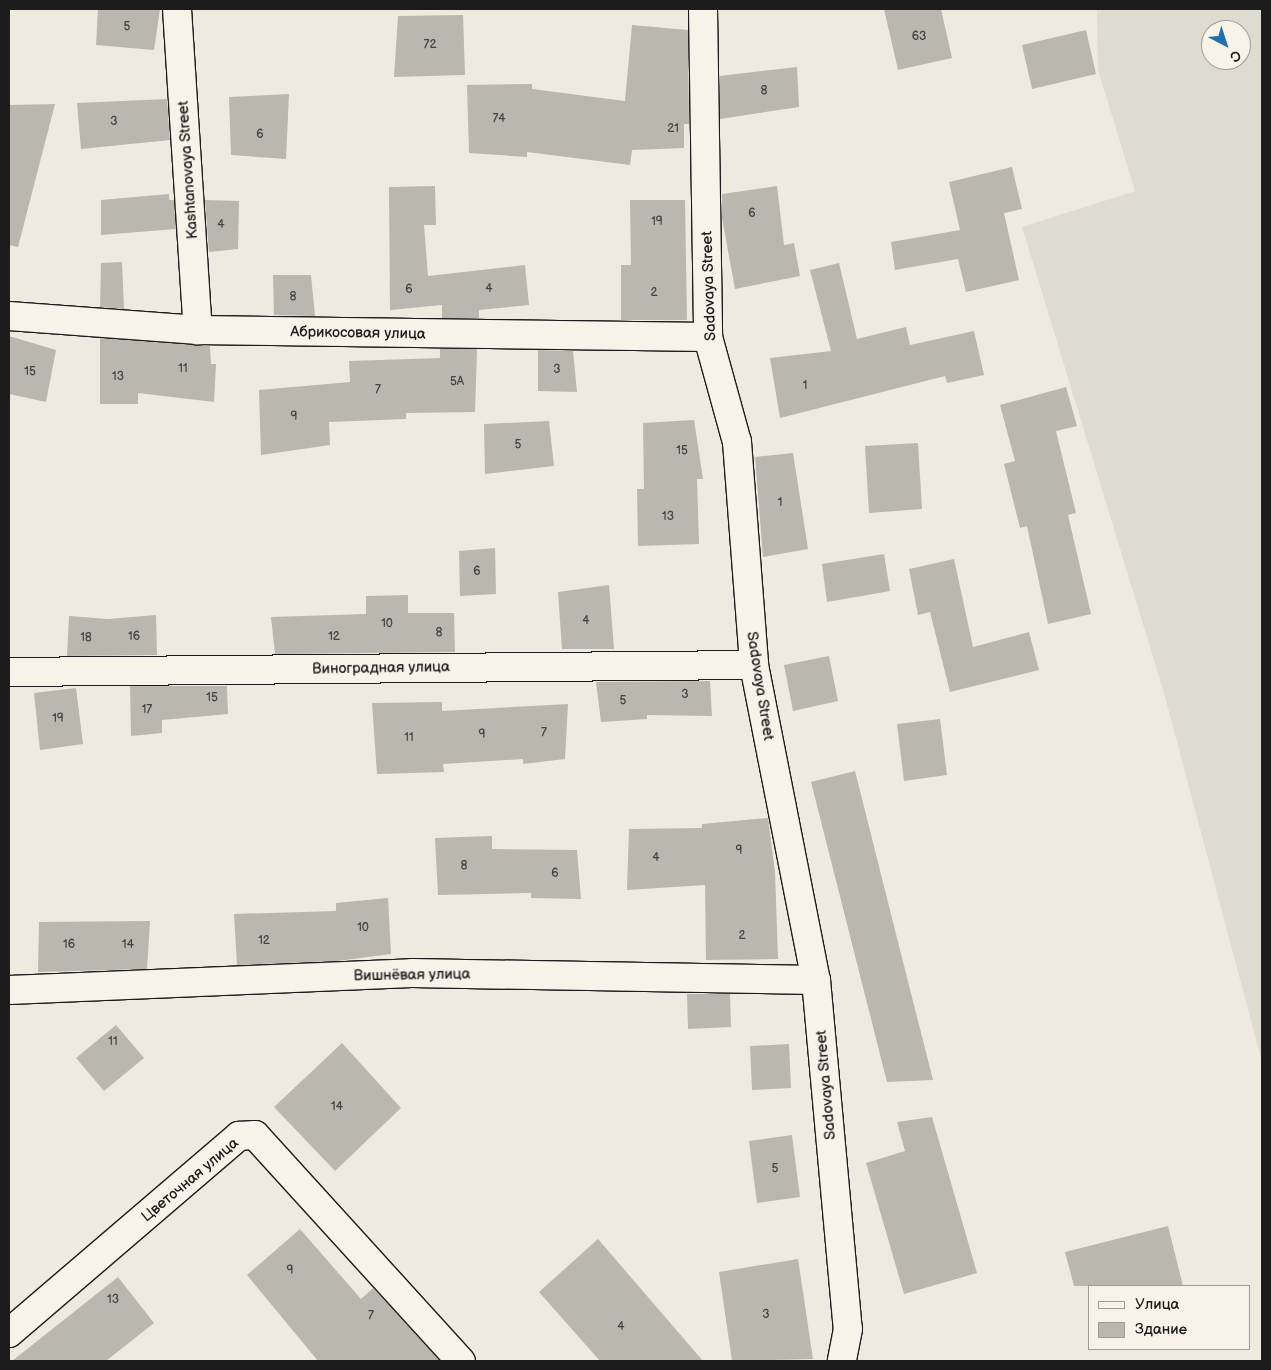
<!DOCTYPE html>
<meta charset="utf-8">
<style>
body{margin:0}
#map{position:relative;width:1271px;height:1370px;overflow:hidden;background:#eeeae0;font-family:"Balsamiq Sans",sans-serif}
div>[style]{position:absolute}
.built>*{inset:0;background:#dedbd1}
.building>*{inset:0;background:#bab7af}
.roads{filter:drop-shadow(1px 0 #1c1c1c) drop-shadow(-1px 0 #1c1c1c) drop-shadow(0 1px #1c1c1c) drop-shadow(0 -1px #1c1c1c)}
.minor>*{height:28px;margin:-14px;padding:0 14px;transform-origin:14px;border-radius:14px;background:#f7f3e8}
span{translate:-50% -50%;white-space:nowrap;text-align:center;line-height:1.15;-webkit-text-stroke:5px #f7f3e8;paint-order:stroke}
.number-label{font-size:12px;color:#444341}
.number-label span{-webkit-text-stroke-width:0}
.street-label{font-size:15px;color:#1c1c1c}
.frame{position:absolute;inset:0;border:10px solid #1c1c1c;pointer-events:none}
.legend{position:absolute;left:1088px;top:1285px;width:162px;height:65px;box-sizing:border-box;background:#f7f3e8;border:1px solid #9f9d96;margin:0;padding:6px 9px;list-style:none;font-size:15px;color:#1c1c1c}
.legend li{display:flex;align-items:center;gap:10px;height:25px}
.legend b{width:25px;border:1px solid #9f9d96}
.north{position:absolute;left:1201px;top:20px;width:50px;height:50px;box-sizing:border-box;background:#f7f3e8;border:1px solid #9f9d96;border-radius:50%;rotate:140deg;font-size:14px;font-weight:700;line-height:20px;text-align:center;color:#1c1c1c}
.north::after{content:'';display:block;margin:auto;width:18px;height:22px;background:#1f6fb2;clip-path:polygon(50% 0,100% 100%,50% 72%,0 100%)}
</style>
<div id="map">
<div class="built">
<i style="clip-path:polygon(evenodd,1097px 9px,1262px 9px,1262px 1062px,1164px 693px,1022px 227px,1135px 191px,1098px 70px,1097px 9px,1211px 30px,1241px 30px,1241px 60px,1211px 60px,1211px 30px)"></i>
</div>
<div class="building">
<i style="clip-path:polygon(98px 9px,160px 9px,154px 50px,96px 45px)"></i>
<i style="clip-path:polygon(884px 9px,941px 9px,952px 58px,898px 70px)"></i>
<i style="clip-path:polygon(463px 15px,465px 75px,394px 77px,398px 16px)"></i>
<i style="clip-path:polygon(632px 25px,688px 30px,689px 124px,684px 124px,684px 148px,632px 150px,630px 165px,527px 152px,527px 157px,469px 153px,467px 85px,532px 84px,532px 89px,625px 101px)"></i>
<i style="clip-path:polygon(1086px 30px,1096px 74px,1032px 89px,1022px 45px)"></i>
<i style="clip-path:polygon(797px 67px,799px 107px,720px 119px,720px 76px)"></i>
<i style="clip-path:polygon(289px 94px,286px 159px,231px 155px,229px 97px)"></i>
<i style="clip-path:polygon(167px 99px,170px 140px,81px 149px,77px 103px)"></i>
<i style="clip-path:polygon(55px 104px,18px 247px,9px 245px,9px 105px)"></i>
<i style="clip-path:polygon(1012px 167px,1022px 209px,1004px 213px,1019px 280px,966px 292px,958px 259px,895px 270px,891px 242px,960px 230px,949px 182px)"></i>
<i style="clip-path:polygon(435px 186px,436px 225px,424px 225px,428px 276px,525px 265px,529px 305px,479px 310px,479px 318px,442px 318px,442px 305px,390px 310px,389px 187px)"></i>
<i style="clip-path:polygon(777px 186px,784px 245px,794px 243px,800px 276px,735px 289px,722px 218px,722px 194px)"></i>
<i style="clip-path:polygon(169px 194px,169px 200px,174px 200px,176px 229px,101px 235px,101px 200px)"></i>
<i style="clip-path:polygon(205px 200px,239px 201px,238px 249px,209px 252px)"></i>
<i style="clip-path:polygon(630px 200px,685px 200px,687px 320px,621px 320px,621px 265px,631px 265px)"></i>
<i style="clip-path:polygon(122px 262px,124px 309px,100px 307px,101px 263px)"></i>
<i style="clip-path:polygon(839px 263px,857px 339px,906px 327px,910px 345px,974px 331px,984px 375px,947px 383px,945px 376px,780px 418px,770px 358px,831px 351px,810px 270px)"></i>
<i style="clip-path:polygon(273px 275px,311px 275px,315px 316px,274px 315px)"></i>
<i style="clip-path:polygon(9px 336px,56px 350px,46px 402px,9px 394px)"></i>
<i style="clip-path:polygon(100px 338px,210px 346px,211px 364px,216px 364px,214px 402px,138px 393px,138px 404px,100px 404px)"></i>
<i style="clip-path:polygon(440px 349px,477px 349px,475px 412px,406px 413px,406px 419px,329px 422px,330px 445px,261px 455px,259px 390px,350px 382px,349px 361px,440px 358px)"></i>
<i style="clip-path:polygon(538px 350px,573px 351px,577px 392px,538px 391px)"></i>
<i style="clip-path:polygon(1066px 387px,1077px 426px,1056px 431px,1076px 513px,1068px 515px,1091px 614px,1048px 624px,1027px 526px,1020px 528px,1004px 464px,1015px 461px,1000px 405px)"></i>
<i style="clip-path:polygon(694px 420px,703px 479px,697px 479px,699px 544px,638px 546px,637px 489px,644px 489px,643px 423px)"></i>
<i style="clip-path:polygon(549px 421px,554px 466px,485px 474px,484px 424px)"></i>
<i style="clip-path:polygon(918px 443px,922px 509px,869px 513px,865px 446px)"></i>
<i style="clip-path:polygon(793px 453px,808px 549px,763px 557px,755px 457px)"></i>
<i style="clip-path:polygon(495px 548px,496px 594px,460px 596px,459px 551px)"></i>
<i style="clip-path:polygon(884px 554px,890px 591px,827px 602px,822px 564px)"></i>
<i style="clip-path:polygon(954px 559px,973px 647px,1029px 632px,1039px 670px,950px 692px,930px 612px,918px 615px,909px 569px)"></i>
<i style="clip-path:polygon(609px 585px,614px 649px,562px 649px,558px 592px)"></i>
<i style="clip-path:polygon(408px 595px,408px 613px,454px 613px,455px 652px,275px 654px,271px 617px,366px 614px,366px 596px)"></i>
<i style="clip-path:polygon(156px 615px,157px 655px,67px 656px,69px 616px,108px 619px)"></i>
<i style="clip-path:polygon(829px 656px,838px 701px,793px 711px,784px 665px)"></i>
<i style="clip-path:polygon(710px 681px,712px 716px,647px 715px,647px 719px,601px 722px,596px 682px)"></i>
<i style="clip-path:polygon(130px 686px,227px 686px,228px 714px,162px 720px,162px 733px,131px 736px)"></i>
<i style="clip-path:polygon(76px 688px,83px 744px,40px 750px,34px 693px)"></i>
<i style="clip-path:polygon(442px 702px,442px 711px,568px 704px,565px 759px,523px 764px,523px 759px,443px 764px,444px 772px,377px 774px,372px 703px)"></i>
<i style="clip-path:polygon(940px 719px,947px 775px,904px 781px,897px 724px)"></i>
<i style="clip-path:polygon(855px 771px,897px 938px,933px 1080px,887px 1082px,811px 782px)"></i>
<i style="clip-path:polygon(768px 818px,775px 872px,778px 959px,706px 960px,705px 885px,627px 890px,629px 829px,702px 828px,702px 824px)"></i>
<i style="clip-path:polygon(492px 836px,492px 849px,577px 850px,581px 899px,531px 898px,531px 893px,438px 895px,435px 838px)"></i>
<i style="clip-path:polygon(388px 898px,391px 954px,337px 961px,237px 965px,234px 914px,336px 911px,336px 903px)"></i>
<i style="clip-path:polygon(150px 921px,147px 969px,38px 972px,39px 922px)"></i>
<i style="clip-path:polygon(687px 994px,730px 994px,731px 1027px,688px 1029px)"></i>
<i style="clip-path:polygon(116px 1025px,144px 1058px,104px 1091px,76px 1058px)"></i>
<i style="clip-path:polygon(342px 1043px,401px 1108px,335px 1171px,274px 1107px)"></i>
<i style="clip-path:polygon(789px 1044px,791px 1088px,752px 1090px,750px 1046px)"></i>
<i style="clip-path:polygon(932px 1117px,977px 1273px,904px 1294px,866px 1163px,905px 1151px,897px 1122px)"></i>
<i style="clip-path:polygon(792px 1135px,800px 1197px,757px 1203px,749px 1141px)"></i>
<i style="clip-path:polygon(1168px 1226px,1183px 1286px,1074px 1286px,1065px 1252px)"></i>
<i style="clip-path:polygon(300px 1229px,361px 1299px,373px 1288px,440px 1361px,318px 1361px,247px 1275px)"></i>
<i style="clip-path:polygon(598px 1239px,703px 1361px,600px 1361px,539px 1292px)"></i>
<i style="clip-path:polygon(798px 1259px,813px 1359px,732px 1361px,719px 1272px)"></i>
<i style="clip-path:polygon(118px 1277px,154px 1323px,106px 1361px,12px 1361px)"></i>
</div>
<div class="roads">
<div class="minor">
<i style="left:177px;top:9px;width:322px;rotate:86.3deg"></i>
<i style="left:703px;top:9px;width:328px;rotate:89.1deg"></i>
<i style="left:708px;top:337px;width:109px;rotate:74.6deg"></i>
<i style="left:737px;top:442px;width:224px;rotate:85.6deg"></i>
<i style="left:754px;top:665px;width:321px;rotate:78.9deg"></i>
<i style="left:816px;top:980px;width:350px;rotate:84.8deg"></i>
<i style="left:848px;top:1329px;width:33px;rotate:101deg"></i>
<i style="left:9px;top:316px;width:190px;rotate:4.2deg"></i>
<i style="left:198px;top:330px;width:510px;rotate:0.79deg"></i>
<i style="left:9px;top:672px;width:745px;rotate:-0.54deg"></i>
<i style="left:9px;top:990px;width:403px;rotate:-2.4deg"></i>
<i style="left:412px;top:973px;width:404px;rotate:1deg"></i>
<i style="left:9px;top:1333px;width:303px;rotate:-40.6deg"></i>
<i style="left:239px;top:1136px;width:16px;rotate:-4deg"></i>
<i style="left:255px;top:1135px;width:306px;rotate:47.7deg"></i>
</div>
</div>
<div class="number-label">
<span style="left:127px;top:27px">5</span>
<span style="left:919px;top:37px">63</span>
<span style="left:430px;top:45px">72</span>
<span style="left:764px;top:91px">8</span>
<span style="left:499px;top:119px">74</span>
<span style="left:114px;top:122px">3</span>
<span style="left:673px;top:129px">21</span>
<span style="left:260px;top:135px">6</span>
<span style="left:752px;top:214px">6</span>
<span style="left:657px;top:222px">19</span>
<span style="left:221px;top:225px">4</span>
<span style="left:489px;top:289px">4</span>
<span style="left:409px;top:290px">6</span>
<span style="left:654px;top:293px">2</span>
<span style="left:293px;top:297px">8</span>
<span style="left:183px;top:369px">11</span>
<span style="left:557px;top:370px">3</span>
<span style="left:30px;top:372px">15</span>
<span style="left:118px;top:377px">13</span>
<span style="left:457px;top:382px">5А</span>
<span style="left:805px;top:386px">1</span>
<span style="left:378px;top:390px">7</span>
<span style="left:294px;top:417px">9</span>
<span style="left:518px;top:445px">5</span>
<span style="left:682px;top:451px">15</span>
<span style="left:780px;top:503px">1</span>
<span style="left:668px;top:517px">13</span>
<span style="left:477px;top:572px">6</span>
<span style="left:586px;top:621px">4</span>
<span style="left:387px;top:624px">10</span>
<span style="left:439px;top:633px">8</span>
<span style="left:134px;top:637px">16</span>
<span style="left:334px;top:637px">12</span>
<span style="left:86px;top:638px">18</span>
<span style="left:685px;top:695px">3</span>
<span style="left:212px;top:698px">15</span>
<span style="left:623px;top:701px">5</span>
<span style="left:147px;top:710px">17</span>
<span style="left:58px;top:719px">19</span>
<span style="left:544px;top:733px">7</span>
<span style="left:482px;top:735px">9</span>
<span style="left:409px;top:738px">11</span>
<span style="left:739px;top:851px">9</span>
<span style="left:656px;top:858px">4</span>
<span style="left:464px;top:866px">8</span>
<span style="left:555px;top:874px">6</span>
<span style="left:363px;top:928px">10</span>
<span style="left:742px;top:936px">2</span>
<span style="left:264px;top:941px">12</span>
<span style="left:69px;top:945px">16</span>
<span style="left:128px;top:945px">14</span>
<span style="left:113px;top:1042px">11</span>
<span style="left:337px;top:1107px">14</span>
<span style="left:775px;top:1169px">5</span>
<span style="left:290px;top:1271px">9</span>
<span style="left:113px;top:1300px">13</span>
<span style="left:766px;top:1315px">3</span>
<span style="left:371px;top:1316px">7</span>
<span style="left:621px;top:1327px">4</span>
</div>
<div class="street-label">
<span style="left:188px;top:170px;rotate:-94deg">Kashtanovaya Street</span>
<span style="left:709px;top:286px;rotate:-92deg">Sadovaya Street</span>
<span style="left:358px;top:333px;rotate:1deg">Абрикосовая улица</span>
<span style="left:381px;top:668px;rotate:-1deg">Виноградная улица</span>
<span style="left:760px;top:686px;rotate:81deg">Sadovaya Street</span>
<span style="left:412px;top:975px;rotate:-1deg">Вишнёвая улица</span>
<span style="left:826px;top:1085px;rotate:-95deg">Sadovaya Street</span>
<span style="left:190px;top:1180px;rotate:-40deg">Цветочная улица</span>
</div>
<div class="frame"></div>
<ul class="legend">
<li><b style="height:6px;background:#f7f3e8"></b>Улица</li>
<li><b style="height:14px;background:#bab7af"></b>Здание</li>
</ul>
<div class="north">С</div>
</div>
